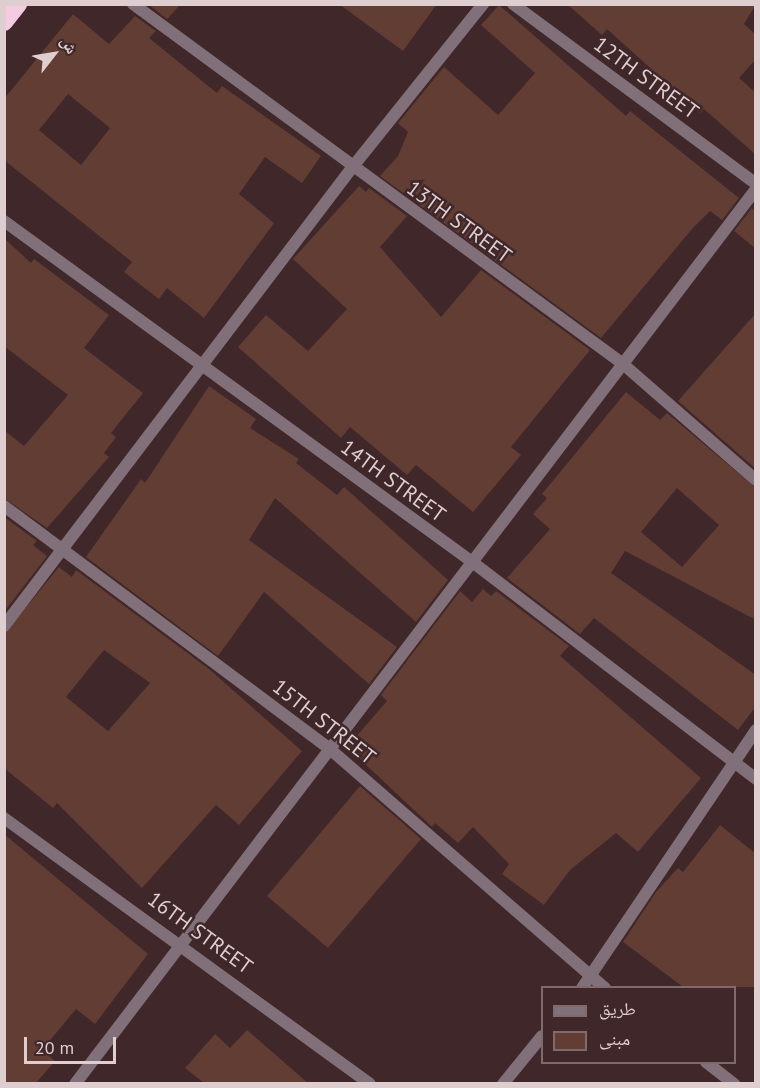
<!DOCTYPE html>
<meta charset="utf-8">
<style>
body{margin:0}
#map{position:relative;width:760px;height:1088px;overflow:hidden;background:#3f272a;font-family:"PT Sans","Noto Naskh Arabic",sans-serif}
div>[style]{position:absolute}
.building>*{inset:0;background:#613d33}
.street>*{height:12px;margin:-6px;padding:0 6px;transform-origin:6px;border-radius:6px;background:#817079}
.highway>*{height:18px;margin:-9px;padding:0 9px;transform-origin:9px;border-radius:9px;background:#f5cbe1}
span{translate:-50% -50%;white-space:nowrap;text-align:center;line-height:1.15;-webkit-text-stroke:5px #3f272a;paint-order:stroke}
.street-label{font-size:21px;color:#dfced0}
.frame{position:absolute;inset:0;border:6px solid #dfced0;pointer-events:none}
.legend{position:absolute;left:541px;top:986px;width:195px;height:78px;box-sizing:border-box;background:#3f272a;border:2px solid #7f6a6c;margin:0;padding:8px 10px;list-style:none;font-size:18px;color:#dfced0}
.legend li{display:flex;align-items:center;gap:12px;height:30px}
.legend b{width:30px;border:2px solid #7f6a6c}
.north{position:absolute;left:24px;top:24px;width:60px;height:60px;-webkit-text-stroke:4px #3f272a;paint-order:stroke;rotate:59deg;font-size:16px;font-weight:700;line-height:24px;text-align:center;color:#dfced0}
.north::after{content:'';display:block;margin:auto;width:21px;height:27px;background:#dfced0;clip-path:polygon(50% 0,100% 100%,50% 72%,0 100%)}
.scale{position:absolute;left:24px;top:1037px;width:92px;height:27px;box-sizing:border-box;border:3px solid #dfced0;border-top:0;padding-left:8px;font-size:18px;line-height:21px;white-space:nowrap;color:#dfced0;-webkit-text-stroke:4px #3f272a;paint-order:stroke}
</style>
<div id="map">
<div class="building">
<i style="clip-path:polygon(148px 4px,181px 4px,167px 19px)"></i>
<i style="clip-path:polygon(339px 4px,437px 4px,403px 51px)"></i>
<i style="clip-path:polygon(567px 4px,756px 4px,744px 24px,756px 35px,756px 59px,739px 78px,756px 93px,756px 155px,704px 109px,700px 113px,607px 29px,602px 35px)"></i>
<i style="clip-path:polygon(499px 5px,626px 116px,630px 111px,739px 198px,722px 220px,710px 211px,692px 229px,601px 338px,380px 176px,398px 156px,408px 132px,398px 123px,444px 67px,498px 115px,535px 73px,481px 25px)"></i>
<i style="clip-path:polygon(evenodd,73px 14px,109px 44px,135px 16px,156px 31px,149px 38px,217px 93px,222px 86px,321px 156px,302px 183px,265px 157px,239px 194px,274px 223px,204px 318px,167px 288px,159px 299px,124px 272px,132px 262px,4px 160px,4px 99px,73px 14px,68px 94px,110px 128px,81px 165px,39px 130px,68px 94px)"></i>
<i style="clip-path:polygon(359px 186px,366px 192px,369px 188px,407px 216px,380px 247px,441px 317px,481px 270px,590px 350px,511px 447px,521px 455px,473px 512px,416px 465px,407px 475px,350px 427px,341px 438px,238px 347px,266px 315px,308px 351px,347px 309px,293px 259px)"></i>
<i style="clip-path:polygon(752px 208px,756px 212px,756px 249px,734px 231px)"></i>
<i style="clip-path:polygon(4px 238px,31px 263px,34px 259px,109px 315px,84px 348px,143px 393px,111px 433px,116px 437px,104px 453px,109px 457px,47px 528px,4px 498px,4px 430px,24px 446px,68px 395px,4px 346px)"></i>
<i style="clip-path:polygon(756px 313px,756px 469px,678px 401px)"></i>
<i style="clip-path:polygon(209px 386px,256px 419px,250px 428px,299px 459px,296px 463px,337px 495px,344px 487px,448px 580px,416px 622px,275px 498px,249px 540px,397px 647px,369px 684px,264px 592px,218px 656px,86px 557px,141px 479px,145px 483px)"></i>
<i style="clip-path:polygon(evenodd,626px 392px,660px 420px,667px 413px,756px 488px,756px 620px,625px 551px,611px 573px,756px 675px,756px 706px,738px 730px,594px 618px,580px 634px,507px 578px,550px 529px,533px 514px,547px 498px,542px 494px,626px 392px,677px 488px,719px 525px,682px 567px,641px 532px,677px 488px)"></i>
<i style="clip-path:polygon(4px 517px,37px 541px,33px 545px,47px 556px,4px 612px)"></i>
<i style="clip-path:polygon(evenodd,59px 567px,72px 577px,76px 570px,209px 669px,302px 751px,239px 825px,216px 805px,142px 888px,57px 803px,53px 808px,4px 768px,4px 634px,59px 567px,104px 650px,150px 683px,108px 731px,66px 697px,104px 650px)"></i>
<i style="clip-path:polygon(483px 589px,491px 596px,496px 591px,569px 646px,560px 656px,701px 778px,638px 852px,616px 833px,570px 870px,544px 905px,502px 874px,509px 864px,473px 827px,458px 843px,435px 823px,432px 827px,347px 747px,387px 701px,381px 695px,460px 591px,472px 602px)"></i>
<i style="clip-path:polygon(360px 786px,421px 839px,328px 948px,267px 896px)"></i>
<i style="clip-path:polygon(720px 825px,756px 854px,756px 987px,683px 987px,623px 942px,656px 892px,678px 868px,683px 872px)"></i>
<i style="clip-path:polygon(4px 834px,148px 954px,95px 1024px,76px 1009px,42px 1050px,55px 1061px,36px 1083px,4px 1083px)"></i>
<i style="clip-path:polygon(247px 1030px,308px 1083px,204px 1083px,185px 1068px,215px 1034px,230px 1048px)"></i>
</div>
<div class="street">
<i style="left:133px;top:4px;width:608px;rotate:36.3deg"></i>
<i style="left:623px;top:364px;width:176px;rotate:41.1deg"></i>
<i style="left:513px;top:4px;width:302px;rotate:36.5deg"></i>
<i style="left:4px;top:221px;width:578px;rotate:36.06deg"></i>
<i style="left:471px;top:561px;width:359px;rotate:37.4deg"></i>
<i style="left:4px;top:506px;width:408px;rotate:36.7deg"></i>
<i style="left:331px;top:750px;width:363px;rotate:41deg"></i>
<i style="left:4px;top:626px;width:574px;rotate:-52.79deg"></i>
<i style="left:351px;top:169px;width:211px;rotate:-51.3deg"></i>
<i style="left:4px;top:818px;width:452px;rotate:36deg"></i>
<i style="left:582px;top:988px;width:311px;rotate:-56deg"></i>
<i style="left:706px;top:1062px;width:36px;rotate:38deg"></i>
<i style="left:75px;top:1084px;width:1125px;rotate:-52.73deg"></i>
<i style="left:503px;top:1084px;width:62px;rotate:-50.9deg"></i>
</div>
<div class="highway">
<i style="left:4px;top:22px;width:23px;rotate:-52deg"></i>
</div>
<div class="street-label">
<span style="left:646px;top:78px;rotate:36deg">12TH STREET</span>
<span style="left:459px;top:222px;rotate:36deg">13TH STREET</span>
<span style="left:393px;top:481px;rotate:36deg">14TH STREET</span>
<span style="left:324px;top:722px;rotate:38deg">15TH STREET</span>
<span style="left:200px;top:933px;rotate:36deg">16TH STREET</span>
</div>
<div class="frame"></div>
<ul class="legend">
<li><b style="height:8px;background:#817079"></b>طريق</li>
<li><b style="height:16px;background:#613d33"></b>مبنى</li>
</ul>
<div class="north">ش</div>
<div class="scale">20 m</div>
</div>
